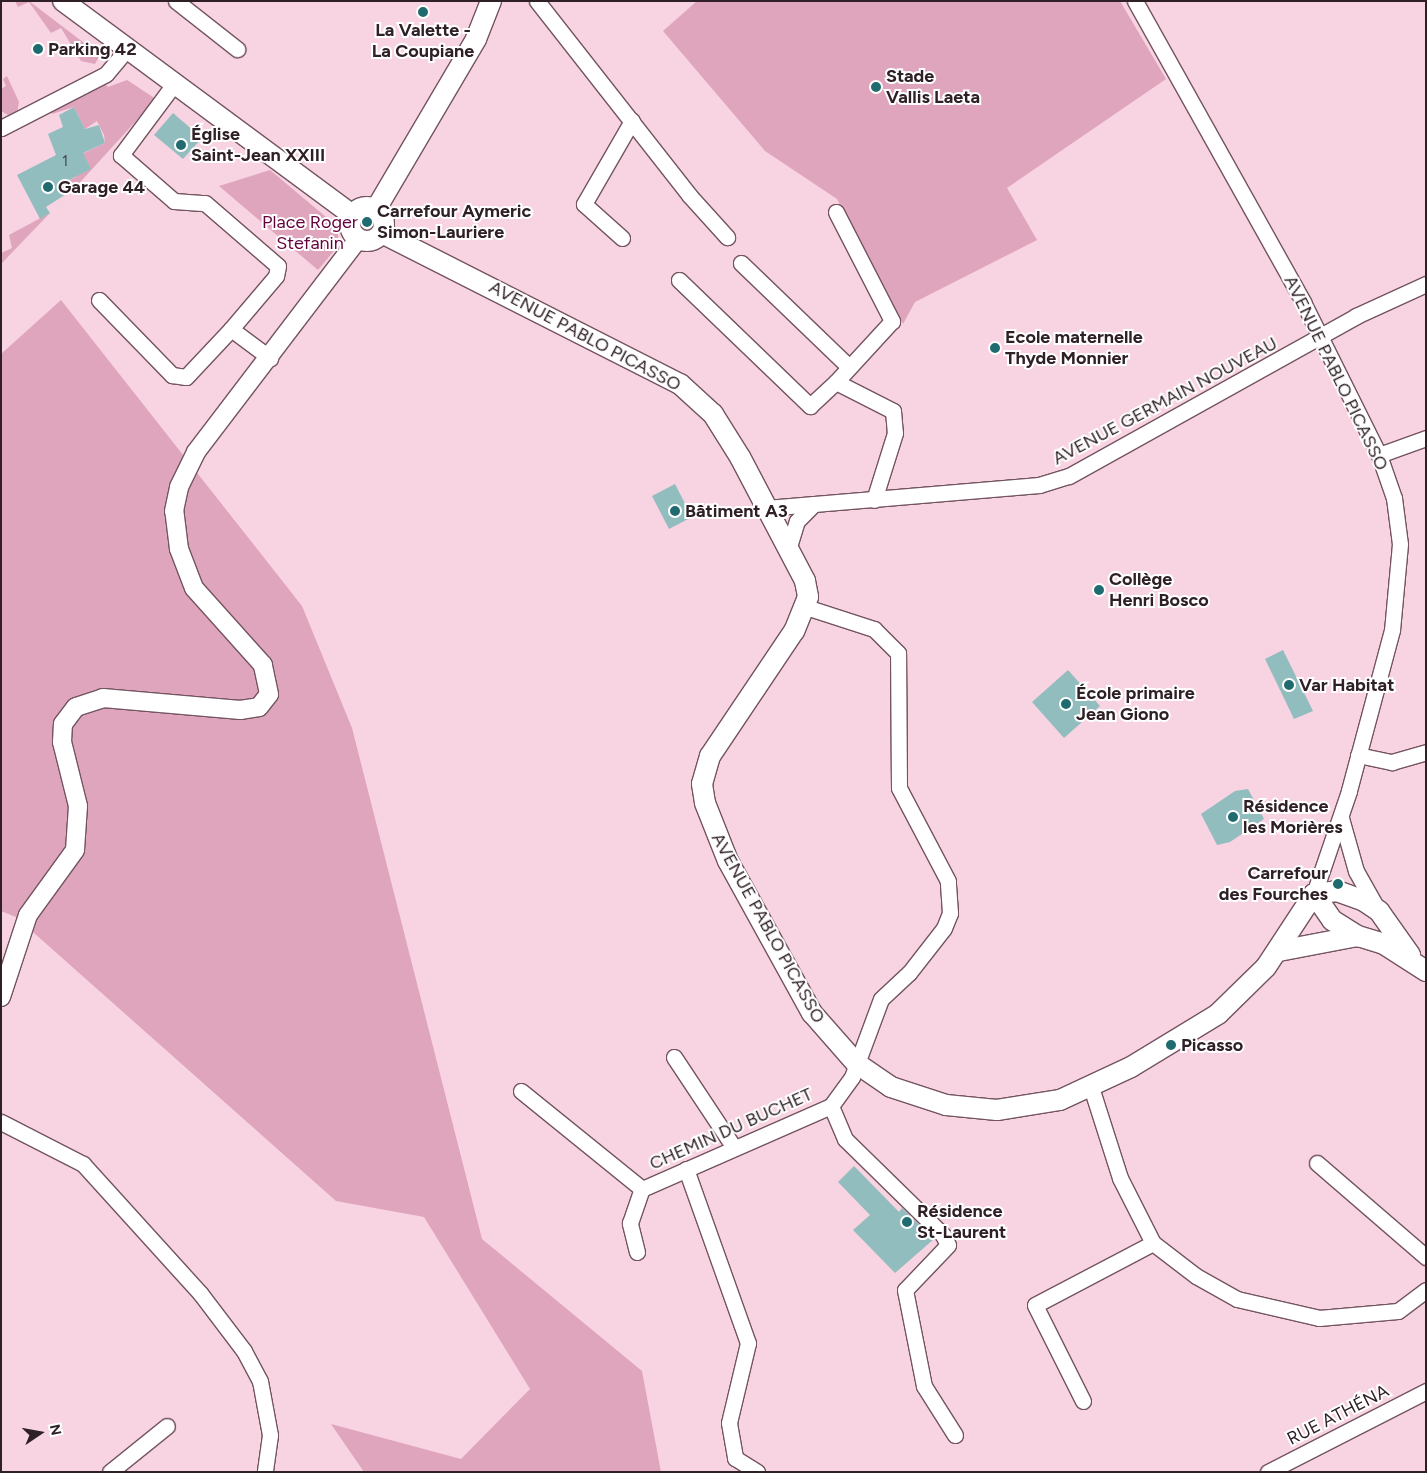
<!DOCTYPE html>
<meta charset="utf-8">
<style>
body{margin:0}
#map{position:relative;width:1427px;height:1473px;overflow:hidden;background:#f8d3e1;font-family:Figtree,sans-serif}
div>[style]{position:absolute}
.green>*{inset:0;background:#dfa5bd}
.building>*{inset:0;background:#92bdbf}
.roads{filter:drop-shadow(1px 0 #735460) drop-shadow(-1px 0 #735460) drop-shadow(0 1px #735460) drop-shadow(0 -1px #735460)}
.minor>*{height:15px;margin:-7.5px;padding:0 7.5px;transform-origin:7.5px;border-radius:7.5px;background:#fff}
.tertiary>*{height:18px;margin:-9px;padding:0 9px;transform-origin:9px;border-radius:9px;background:#fff}
.secondary>*{height:20px;margin:-10px;padding:0 10px;transform-origin:10px;border-radius:10px;background:#fff}
.secondary>.ring{margin:-10px;padding:0;box-sizing:content-box;background:none;border:20px solid #fff;border-radius:50%}
.dots>*{width:14px;height:14px;translate:-50% -50%;box-sizing:border-box;border:2px solid #fff;border-radius:50%}
span{translate:-50% -50%;white-space:nowrap;text-align:center;line-height:1.15;-webkit-text-stroke:4px #fff;paint-order:stroke}
.number-label{font-size:15px;color:#47474c}
.number-label span{-webkit-text-stroke-width:0}
.poi-label{font-size:18px;color:#2e2026;font-weight:700}
.left{translate:0 -50%;text-align:left}
.right{translate:-100% -50%;text-align:right}
.park-label{font-size:18px;color:#64003c}
.street-label{font-size:18px;color:#2e2026}
.frame{position:absolute;inset:0;border:2px solid #2e2026;pointer-events:none}
.north{position:absolute;left:15px;top:1408px;width:50px;height:50px;-webkit-text-stroke:4px #fff;paint-order:stroke;rotate:78deg;font-size:14px;font-weight:700;line-height:20px;text-align:center;color:#2e2026}
.north::after{content:'';display:block;margin:auto;width:18px;height:22px;background:#2e2026;clip-path:polygon(50% 0,100% 100%,50% 72%,0 100%)}
</style>
<div id="map">
<div class="green">
<i style="clip-path:polygon(15px 1px,29px 1px,100px 55px,95px 64px,81px 61px,61px 28px,51px 33px,29px 2px,18px 7px)"></i>
<i style="clip-path:polygon(697px 1px,1120px 1px,1166px 79px,1007px 188px,1037px 240px,915px 302px,903px 324px,837px 199px,765px 151px,663px 31px)"></i>
<i style="clip-path:polygon(7px 76px,19px 102px,17px 113px,10px 116px,1px 111px,1px 89px,6px 86px,3px 79px)"></i>
<i style="clip-path:polygon(127px 80px,156px 99px,74px 189px,69px 180px,76px 177px,81px 149px,84px 153px,105px 143px,104px 135px,97px 121px,85px 129px,74px 107px,52px 114px,50px 110px,104px 83px,108px 87px)"></i>
<i style="clip-path:polygon(270px 170px,338px 227px,338px 246px,318px 270px,219px 186px)"></i>
<i style="clip-path:polygon(50px 213px,1px 264px,1px 253px,12px 248px,9px 235px)"></i>
<i style="clip-path:polygon(61px 300px,302px 606px,352px 728px,482px 1239px,642px 1371px,661px 1472px,364px 1472px,331px 1424px,461px 1459px,530px 1389px,424px 1217px,336px 1201px,16px 917px,1px 911px,1px 354px)"></i>
</div>
<div class="building">
<i style="clip-path:polygon(74px 107px,85px 129px,99px 125px,105px 143px,83px 153px,91px 169px,69px 180px,74px 189px,46px 207px,50px 213px,40px 219px,17px 175px,56px 155px,48px 134px,63px 127px,59px 115px)"></i>
<i style="clip-path:polygon(173px 113px,202px 138px,183px 159px,154px 135px)"></i>
<i style="clip-path:polygon(675px 484px,692px 517px,669px 529px,652px 496px)"></i>
<i style="clip-path:polygon(1283px 650px,1313px 711px,1294px 719px,1265px 659px)"></i>
<i style="clip-path:polygon(1068px 670px,1100px 706px,1064px 738px,1032px 702px)"></i>
<i style="clip-path:polygon(1248px 789px,1264px 819px,1230px 842px,1217px 845px,1201px 814px,1235px 791px)"></i>
<i style="clip-path:polygon(854px 1166px,899px 1212px,902px 1208px,934px 1239px,895px 1273px,853px 1230px,870px 1215px,838px 1182px)"></i>
</div>
<div class="roads">
<div class="minor">
<i style="left:176px;top:1px;width:78px;rotate:38.2deg"></i>
<i style="left:537px;top:1px;width:246px;rotate:51.9deg"></i>
<i style="left:689px;top:195px;width:57px;rotate:47.9deg"></i>
<i style="left:1135px;top:1px;width:345px;rotate:60.8deg"></i>
<i style="left:1303px;top:302px;width:171px;rotate:63.6deg"></i>
<i style="left:1379px;top:455px;width:46px;rotate:70.8deg"></i>
<i style="left:1394px;top:498px;width:46px;rotate:82.6deg"></i>
<i style="left:1400px;top:544px;width:86px;rotate:95.3deg"></i>
<i style="left:1392px;top:630px;width:167px;rotate:105deg"></i>
<i style="left:1349px;top:791px;width:109px;rotate:108.8deg"></i>
<i style="left:174px;top:84px;width:89px;rotate:126.7deg"></i>
<i style="left:121px;top:155px;width:70px;rotate:41deg"></i>
<i style="left:174px;top:201px;width:31px;rotate:4deg"></i>
<i style="left:205px;top:203px;width:96px;rotate:40.8deg"></i>
<i style="left:278px;top:266px;width:10px;rotate:101deg"></i>
<i style="left:276px;top:276px;width:70px;rotate:130.3deg"></i>
<i style="left:231px;top:329px;width:49px;rotate:36.6deg"></i>
<i style="left:1px;top:128px;width:118px;rotate:-27.2deg"></i>
<i style="left:106px;top:74px;width:33px;rotate:-50deg"></i>
<i style="left:836px;top:212px;width:123px;rotate:62.8deg"></i>
<i style="left:892px;top:321px;width:83px;rotate:132.6deg"></i>
<i style="left:836px;top:382px;width:64px;rotate:27deg"></i>
<i style="left:893px;top:411px;width:22px;rotate:85deg"></i>
<i style="left:895px;top:433px;width:70px;rotate:107.4deg"></i>
<i style="left:622px;top:238px;width:51px;rotate:-138.2deg"></i>
<i style="left:584px;top:204px;width:96px;rotate:-60deg"></i>
<i style="left:741px;top:263px;width:150px;rotate:43.9deg"></i>
<i style="left:679px;top:280px;width:182px;rotate:43.9deg"></i>
<i style="left:810px;top:406px;width:35px;rotate:-43deg"></i>
<i style="left:99px;top:300px;width:105px;rotate:45.8deg"></i>
<i style="left:172px;top:375px;width:14px;rotate:8deg"></i>
<i style="left:186px;top:377px;width:66px;rotate:-46.8deg"></i>
<i style="left:1379px;top:455px;width:50px;rotate:-19.9deg"></i>
<i style="left:766px;top:508px;width:48px;rotate:-4.8deg"></i>
<i style="left:788px;top:550px;width:30px;rotate:-73deg"></i>
<i style="left:797px;top:521px;width:24px;rotate:-45deg"></i>
<i style="left:814px;top:504px;width:226px;rotate:-4.8deg"></i>
<i style="left:1039px;top:485px;width:31px;rotate:-17deg"></i>
<i style="left:1069px;top:476px;width:329px;rotate:-29.1deg"></i>
<i style="left:1356px;top:316px;width:77px;rotate:-24.6deg"></i>
<i style="left:1358px;top:755px;width:35px;rotate:12deg"></i>
<i style="left:1392px;top:762px;width:35px;rotate:-16deg"></i>
<i style="left:1341px;top:818px;width:55px;rotate:74.2deg"></i>
<i style="left:1356px;top:871px;width:45px;rotate:60.6deg"></i>
<i style="left:674px;top:1057px;width:107px;rotate:56.5deg"></i>
<i style="left:1091px;top:1087px;width:96px;rotate:72.3deg"></i>
<i style="left:1120px;top:1178px;width:73px;rotate:63.1deg"></i>
<i style="left:1153px;top:1243px;width:54px;rotate:37.5deg"></i>
<i style="left:1196px;top:1276px;width:47px;rotate:29.3deg"></i>
<i style="left:1237px;top:1299px;width:84px;rotate:13deg"></i>
<i style="left:1319px;top:1318px;width:79px;rotate:-5.1deg"></i>
<i style="left:1398px;top:1311px;width:35px;rotate:-37deg"></i>
<i style="left:521px;top:1091px;width:156px;rotate:39deg"></i>
<i style="left:642px;top:1189px;width:206px;rotate:-23.7deg"></i>
<i style="left:831px;top:1106px;width:36px;rotate:-54deg"></i>
<i style="left:852px;top:1077px;width:83px;rotate:-69.6deg"></i>
<i style="left:881px;top:999px;width:38px;rotate:-43deg"></i>
<i style="left:909px;top:973px;width:57px;rotate:-52.1deg"></i>
<i style="left:944px;top:928px;width:16px;rotate:-68deg"></i>
<i style="left:950px;top:913px;width:32px;rotate:-94deg"></i>
<i style="left:948px;top:881px;width:105px;rotate:-117.8deg"></i>
<i style="left:899px;top:788px;width:135px;rotate:-90.4deg"></i>
<i style="left:898px;top:653px;width:34px;rotate:-135deg"></i>
<i style="left:874px;top:629px;width:71px;rotate:-162.1deg"></i>
<i style="left:831px;top:1106px;width:36px;rotate:67deg"></i>
<i style="left:845px;top:1139px;width:137px;rotate:44.4deg"></i>
<i style="left:943px;top:1235px;width:11px;rotate:63deg"></i>
<i style="left:948px;top:1245px;width:62px;rotate:133.7deg"></i>
<i style="left:905px;top:1290px;width:98px;rotate:78.8deg"></i>
<i style="left:924px;top:1386px;width:58px;rotate:57.7deg"></i>
<i style="left:1px;top:1122px;width:92px;rotate:27.1deg"></i>
<i style="left:83px;top:1164px;width:174px;rotate:47.8deg"></i>
<i style="left:200px;top:1293px;width:73px;rotate:52.8deg"></i>
<i style="left:244px;top:1351px;width:34px;rotate:62deg"></i>
<i style="left:260px;top:1381px;width:55px;rotate:79.5deg"></i>
<i style="left:270px;top:1435px;width:37px;rotate:98deg"></i>
<i style="left:1317px;top:1163px;width:144px;rotate:40.8deg"></i>
<i style="left:686px;top:1169px;width:185px;rotate:70.4deg"></i>
<i style="left:748px;top:1343px;width:82px;rotate:103.4deg"></i>
<i style="left:729px;top:1423px;width:36px;rotate:80deg"></i>
<i style="left:735px;top:1458px;width:26px;rotate:32deg"></i>
<i style="left:637px;top:1252px;width:30px;rotate:-104deg"></i>
<i style="left:630px;top:1223px;width:36px;rotate:-71deg"></i>
<i style="left:1083px;top:1401px;width:107px;rotate:-116.6deg"></i>
<i style="left:1035px;top:1305px;width:133px;rotate:-27.7deg"></i>
<i style="left:110px;top:1472px;width:73px;rotate:-38.9deg"></i>
<i style="left:1268px;top:1472px;width:178px;rotate:-27.1deg"></i>
</div>
<div class="tertiary">
<i style="left:1px;top:997px;width:86px;rotate:-71.8deg"></i>
<i style="left:28px;top:915px;width:80px;rotate:-54.1deg"></i>
<i style="left:75px;top:850px;width:44px;rotate:-86.1deg"></i>
<i style="left:78px;top:806px;width:66px;rotate:-104deg"></i>
<i style="left:62px;top:742px;width:18px;rotate:-87deg"></i>
<i style="left:63px;top:724px;width:21px;rotate:-53deg"></i>
<i style="left:76px;top:707px;width:28px;rotate:-18deg"></i>
<i style="left:103px;top:698px;width:138px;rotate:5deg"></i>
<i style="left:240px;top:710px;width:19px;rotate:-9deg"></i>
<i style="left:259px;top:707px;width:16px;rotate:-52deg"></i>
<i style="left:269px;top:694px;width:30px;rotate:-102deg"></i>
<i style="left:263px;top:665px;width:103px;rotate:-131.9deg"></i>
<i style="left:194px;top:588px;width:42px;rotate:-111deg"></i>
<i style="left:179px;top:549px;width:38px;rotate:-97deg"></i>
<i style="left:174px;top:511px;width:25px;rotate:-78deg"></i>
<i style="left:179px;top:487px;width:39px;rotate:-64deg"></i>
<i style="left:196px;top:452px;width:268px;rotate:-52.7deg"></i>
</div>
<div class="secondary">
<i style="left:63px;top:1px;width:360px;rotate:36.5deg"></i>
<i class="ring" style="left:350px;top:207px;width:14px;height:14px"></i>
<i style="left:376px;top:209px;width:197px;rotate:-59.5deg"></i>
<i style="left:476px;top:39px;width:41px;rotate:-68.5deg"></i>
<i style="left:382px;top:233px;width:334px;rotate:26.9deg"></i>
<i style="left:680px;top:384px;width:45px;rotate:42.3deg"></i>
<i style="left:713px;top:414px;width:51px;rotate:57.9deg"></i>
<i style="left:740px;top:457px;width:140px;rotate:62.3deg"></i>
<i style="left:805px;top:581px;width:16px;rotate:79deg"></i>
<i style="left:808px;top:597px;width:37px;rotate:112deg"></i>
<i style="left:794px;top:631px;width:151px;rotate:123.9deg"></i>
<i style="left:710px;top:756px;width:29px;rotate:106deg"></i>
<i style="left:702px;top:784px;width:19px;rotate:81deg"></i>
<i style="left:705px;top:803px;width:62px;rotate:68.4deg"></i>
<i style="left:728px;top:861px;width:174px;rotate:61.1deg"></i>
<i style="left:812px;top:1013px;width:67px;rotate:48.7deg"></i>
<i style="left:856px;top:1063px;width:42px;rotate:34.4deg"></i>
<i style="left:891px;top:1087px;width:58px;rotate:18.1deg"></i>
<i style="left:946px;top:1105px;width:51px;rotate:5.6deg"></i>
<i style="left:997px;top:1110px;width:64px;rotate:-9deg"></i>
<i style="left:1060px;top:1100px;width:78px;rotate:-24.9deg"></i>
<i style="left:1131px;top:1067px;width:102px;rotate:-31.3deg"></i>
<i style="left:1218px;top:1014px;width:67px;rotate:-44.4deg"></i>
<i style="left:1266px;top:967px;width:87px;rotate:-56.7deg"></i>
<i style="left:1314px;top:894px;width:23px;rotate:-7deg"></i>
<i style="left:1337px;top:891px;width:29px;rotate:20deg"></i>
<i style="left:1364px;top:901px;width:18px;rotate:34deg"></i>
<i style="left:1379px;top:911px;width:54px;rotate:54.8deg"></i>
<i style="left:1314px;top:894px;width:32px;rotate:55deg"></i>
<i style="left:1332px;top:920px;width:31px;rotate:32deg"></i>
<i style="left:1279px;top:951px;width:80px;rotate:-10.8deg"></i>
<i style="left:1358px;top:936px;width:27px;rotate:17deg"></i>
<i style="left:1384px;top:944px;width:50px;rotate:32.7deg"></i>
</div>
</div>
<div class="dots">
<i style="left:423px;top:12px;background:#1f6b6f"></i>
<i style="left:38px;top:49px;background:#1f6b6f"></i>
<i style="left:876px;top:87px;background:#1f6b6f"></i>
<i style="left:181px;top:145px;background:#1f6b6f"></i>
<i style="left:48px;top:187px;background:#1f6b6f"></i>
<i style="left:367px;top:222px;background:#1f6b6f"></i>
<i style="left:995px;top:348px;background:#1f6b6f"></i>
<i style="left:675px;top:511px;background:#1f6b6f"></i>
<i style="left:1099px;top:590px;background:#1f6b6f"></i>
<i style="left:1289px;top:685px;background:#1f6b6f"></i>
<i style="left:1066px;top:704px;background:#1f6b6f"></i>
<i style="left:1233px;top:817px;background:#1f6b6f"></i>
<i style="left:1338px;top:884px;background:#1f6b6f"></i>
<i style="left:1171px;top:1045px;background:#1f6b6f"></i>
<i style="left:907px;top:1222px;background:#1f6b6f"></i>
</div>
<div class="number-label">
<span style="left:65px;top:162px">1</span>
</div>
<div class="poi-label">
<span style="left:423px;top:41px">La Valette -<br>La Coupiane</span>
<span class="left" style="left:48px;top:49px">Parking 42</span>
<span class="left" style="left:886px;top:87px">Stade<br>Vallis Laeta</span>
<span class="left" style="left:191px;top:145px">Église<br>Saint-Jean XXIII</span>
<span class="left" style="left:58px;top:187px">Garage 44</span>
<span class="left" style="left:377px;top:222px">Carrefour Aymeric<br>Simon-Lauriere</span>
<span class="left" style="left:1005px;top:348px">Ecole maternelle<br>Thyde Monnier</span>
<span class="left" style="left:685px;top:511px">Bâtiment A3</span>
<span class="left" style="left:1109px;top:590px">Collège<br>Henri Bosco</span>
<span class="left" style="left:1299px;top:685px">Var Habitat</span>
<span class="left" style="left:1076px;top:704px">École primaire<br>Jean Giono</span>
<span class="left" style="left:1243px;top:817px">Résidence<br>les Morières</span>
<span class="right" style="left:1328px;top:884px">Carrefour<br>des Fourches</span>
<span class="left" style="left:1181px;top:1045px">Picasso</span>
<span class="left" style="left:917px;top:1222px">Résidence<br>St-Laurent</span>
</div>
<div class="park-label">
<span style="left:310px;top:233px">Place Roger<br>Stefanin</span>
</div>
<div class="street-label">
<span style="left:585px;top:336px;rotate:28deg">AVENUE PABLO PICASSO</span>
<span style="left:1336px;top:373px;rotate:64deg">AVENUE PABLO PICASSO</span>
<span style="left:1165px;top:401px;rotate:-28deg">AVENUE GERMAIN NOUVEAU</span>
<span style="left:768px;top:928px;rotate:61deg">AVENUE PABLO PICASSO</span>
<span style="left:731px;top:1129px;rotate:-24deg">CHEMIN DU BUCHET</span>
<span style="left:1338px;top:1415px;rotate:-27deg">RUE ATHÉNA</span>
</div>
<div class="frame"></div>
<div class="north">N</div>
</div>
